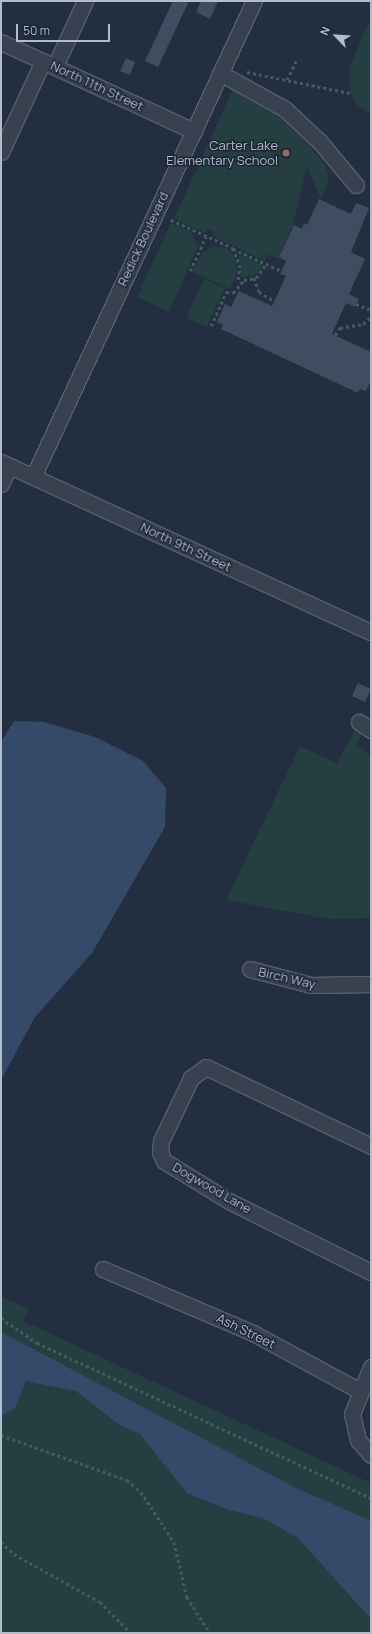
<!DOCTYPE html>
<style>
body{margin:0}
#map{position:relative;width:372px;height:1634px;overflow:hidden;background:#232f40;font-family:Manrope,sans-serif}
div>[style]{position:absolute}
.green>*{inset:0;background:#253e41}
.water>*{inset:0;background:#354a68}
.building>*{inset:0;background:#3e4d60}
.path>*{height:2.5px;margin-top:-1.25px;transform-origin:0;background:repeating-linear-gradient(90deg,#435b5e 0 3px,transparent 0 6px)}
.roads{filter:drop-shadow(1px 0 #555f6e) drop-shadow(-1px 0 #555f6e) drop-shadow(0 1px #555f6e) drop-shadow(0 -1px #555f6e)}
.minor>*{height:15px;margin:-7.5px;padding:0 7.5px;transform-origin:7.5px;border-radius:7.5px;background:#374150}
.dots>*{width:11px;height:11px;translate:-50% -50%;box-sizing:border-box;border:2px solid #1c2635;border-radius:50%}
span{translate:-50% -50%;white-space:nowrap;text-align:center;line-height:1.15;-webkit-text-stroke:3px #1c2635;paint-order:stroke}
.street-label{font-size:13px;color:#b3bccb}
.poi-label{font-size:13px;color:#b3bccb}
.right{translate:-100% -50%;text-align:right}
.frame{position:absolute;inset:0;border:2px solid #b3bccb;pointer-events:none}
.north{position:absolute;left:316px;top:16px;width:40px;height:40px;-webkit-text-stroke:3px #1c2635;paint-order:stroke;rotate:295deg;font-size:11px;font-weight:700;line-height:16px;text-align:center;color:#b3bccb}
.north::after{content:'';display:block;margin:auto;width:14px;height:18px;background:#b3bccb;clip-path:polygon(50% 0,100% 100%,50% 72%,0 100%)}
.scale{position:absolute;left:16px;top:24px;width:94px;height:18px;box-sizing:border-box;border:2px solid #b3bccb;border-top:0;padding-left:5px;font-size:12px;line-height:14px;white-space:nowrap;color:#b3bccb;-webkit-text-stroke:3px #1c2635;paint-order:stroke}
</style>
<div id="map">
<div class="green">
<i style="clip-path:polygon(371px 17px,371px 115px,356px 104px,350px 93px,349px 69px)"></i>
<i style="clip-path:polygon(233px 89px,253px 98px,292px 124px,325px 165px,329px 178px,321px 200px,307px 165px,293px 225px,278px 258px,268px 254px,265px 261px,213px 236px,214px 232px,207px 229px,205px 233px,174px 219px)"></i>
<i style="clip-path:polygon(171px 223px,191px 232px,198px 246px,169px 312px,137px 297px)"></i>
<i style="clip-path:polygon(214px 246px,227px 248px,236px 258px,237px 273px,230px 289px,192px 272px,201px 254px)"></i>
<i style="clip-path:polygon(239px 255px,263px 265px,258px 274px,241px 278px)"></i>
<i style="clip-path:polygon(204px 279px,225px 288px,207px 327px,186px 318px)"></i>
<i style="clip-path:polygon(355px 729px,362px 735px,356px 745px,371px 756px,371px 918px,328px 919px,226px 900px,300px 746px,337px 763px)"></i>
<i style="clip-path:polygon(1px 1296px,29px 1309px,23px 1321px,371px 1483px,371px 1633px,1px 1633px)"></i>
</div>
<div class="water">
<i style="clip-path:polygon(14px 721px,44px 722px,95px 737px,143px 761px,166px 788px,165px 827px,92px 953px,35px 1017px,1px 1080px,1px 742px)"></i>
<i style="clip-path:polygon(1px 1332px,296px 1488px,371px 1521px,371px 1619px,298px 1538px,263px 1518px,229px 1510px,187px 1493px,140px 1434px,120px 1425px,76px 1391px,26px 1381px,15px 1408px,1px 1416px)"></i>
</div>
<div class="building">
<i style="clip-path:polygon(173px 1px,189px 1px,158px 67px,145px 61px)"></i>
<i style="clip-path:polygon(201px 1px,218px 1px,210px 19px,196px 12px)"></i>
<i style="clip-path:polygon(126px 58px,135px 62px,130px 75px,120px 71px)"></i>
<i style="clip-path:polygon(319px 199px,351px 214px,356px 203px,369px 208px,351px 252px,365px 259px,349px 294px,359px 299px,355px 307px,346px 303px,332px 334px,371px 352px,371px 380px,366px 391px,360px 389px,358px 393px,221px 329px,223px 325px,217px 322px,225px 304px,231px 307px,239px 291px,272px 306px,286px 276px,280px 274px,286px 261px,279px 257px,294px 225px,302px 229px,304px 223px,307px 225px)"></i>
<i style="clip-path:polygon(358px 683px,371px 689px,365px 702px,352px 696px)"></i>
</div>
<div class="path">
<i style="left:247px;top:72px;width:105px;rotate:11.5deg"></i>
<i style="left:287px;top:80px;width:23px;rotate:-65deg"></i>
<i style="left:171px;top:220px;width:68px;rotate:24.3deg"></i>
<i style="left:233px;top:248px;width:18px;rotate:68deg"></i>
<i style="left:240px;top:265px;width:18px;rotate:96deg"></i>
<i style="left:233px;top:249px;width:54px;rotate:24.2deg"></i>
<i style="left:190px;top:271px;width:38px;rotate:-65deg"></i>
<i style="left:254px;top:278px;width:15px;rotate:70deg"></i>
<i style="left:259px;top:292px;width:16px;rotate:30deg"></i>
<i style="left:356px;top:304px;width:16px;rotate:22deg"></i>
<i style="left:211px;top:326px;width:37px;rotate:-66deg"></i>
<i style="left:226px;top:292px;width:7px;rotate:8deg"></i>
<i style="left:233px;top:293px;width:17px;rotate:-50deg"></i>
<i style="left:244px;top:280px;width:12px;rotate:-9deg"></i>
<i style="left:256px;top:278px;width:17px;rotate:-54deg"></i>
<i style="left:335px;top:335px;width:9px;rotate:-54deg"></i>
<i style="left:340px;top:328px;width:23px;rotate:-10deg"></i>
<i style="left:363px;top:324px;width:11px;rotate:-41deg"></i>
<i style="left:1px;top:1318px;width:44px;rotate:34.8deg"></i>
<i style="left:37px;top:1343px;width:368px;rotate:24.9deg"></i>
<i style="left:1px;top:1435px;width:134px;rotate:19.7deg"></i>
<i style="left:127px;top:1480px;width:18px;rotate:41deg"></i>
<i style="left:141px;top:1492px;width:60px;rotate:56.6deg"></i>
<i style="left:174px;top:1542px;width:57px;rotate:76.7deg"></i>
<i style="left:187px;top:1597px;width:43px;rotate:57.4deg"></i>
<i style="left:1px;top:1542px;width:18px;rotate:43deg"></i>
<i style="left:14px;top:1554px;width:98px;rotate:29.2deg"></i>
<i style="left:100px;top:1602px;width:44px;rotate:45deg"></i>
</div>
<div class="roads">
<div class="minor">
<i style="left:1px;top:42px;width:213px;rotate:24.8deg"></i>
<i style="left:55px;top:66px;width:72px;rotate:-65.2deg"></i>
<i style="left:220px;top:73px;width:74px;rotate:29deg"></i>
<i style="left:285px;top:109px;width:48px;rotate:43.3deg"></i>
<i style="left:320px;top:142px;width:56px;rotate:50.1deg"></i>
<i style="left:1px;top:152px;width:100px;rotate:-65.2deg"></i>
<i style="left:1px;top:462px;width:407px;rotate:24.7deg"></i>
<i style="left:33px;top:477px;width:525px;rotate:-65.1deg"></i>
<i style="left:1px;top:484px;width:20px;rotate:-66deg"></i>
<i style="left:359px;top:722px;width:14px;rotate:34deg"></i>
<i style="left:250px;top:969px;width:63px;rotate:14.7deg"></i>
<i style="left:311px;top:985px;width:60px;rotate:-1deg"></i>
<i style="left:371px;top:1146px;width:183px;rotate:-154.4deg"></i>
<i style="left:206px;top:1067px;width:19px;rotate:144deg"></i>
<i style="left:191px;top:1078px;width:70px;rotate:115.5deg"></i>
<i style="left:161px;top:1141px;width:11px;rotate:95deg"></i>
<i style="left:160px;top:1152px;width:10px;rotate:66deg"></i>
<i style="left:164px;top:1161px;width:76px;rotate:31.6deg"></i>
<i style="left:229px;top:1201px;width:159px;rotate:26.6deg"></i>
<i style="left:103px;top:1269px;width:163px;rotate:23.1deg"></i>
<i style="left:253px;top:1333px;width:122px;rotate:28.5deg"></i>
<i style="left:371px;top:1367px;width:51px;rotate:112deg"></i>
<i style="left:352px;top:1414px;width:27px;rotate:77deg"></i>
<i style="left:358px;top:1440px;width:20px;rotate:49deg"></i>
</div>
</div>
<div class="dots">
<i style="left:286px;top:153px;background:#8d6e63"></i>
</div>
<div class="street-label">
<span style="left:97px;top:86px;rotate:25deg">North 11th Street</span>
<span style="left:143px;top:239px;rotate:-65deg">Redick Boulevard</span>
<span style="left:186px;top:547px;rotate:25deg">North 9th Street</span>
<span style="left:287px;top:978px;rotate:13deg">Birch Way</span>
<span style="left:212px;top:1188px;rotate:30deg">Dogwood Lane</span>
<span style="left:246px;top:1331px;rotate:26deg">Ash Street</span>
</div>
<div class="poi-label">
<span class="right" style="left:278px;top:153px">Carter Lake<br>Elementary School</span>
</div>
<div class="frame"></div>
<div class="north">N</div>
<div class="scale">50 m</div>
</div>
